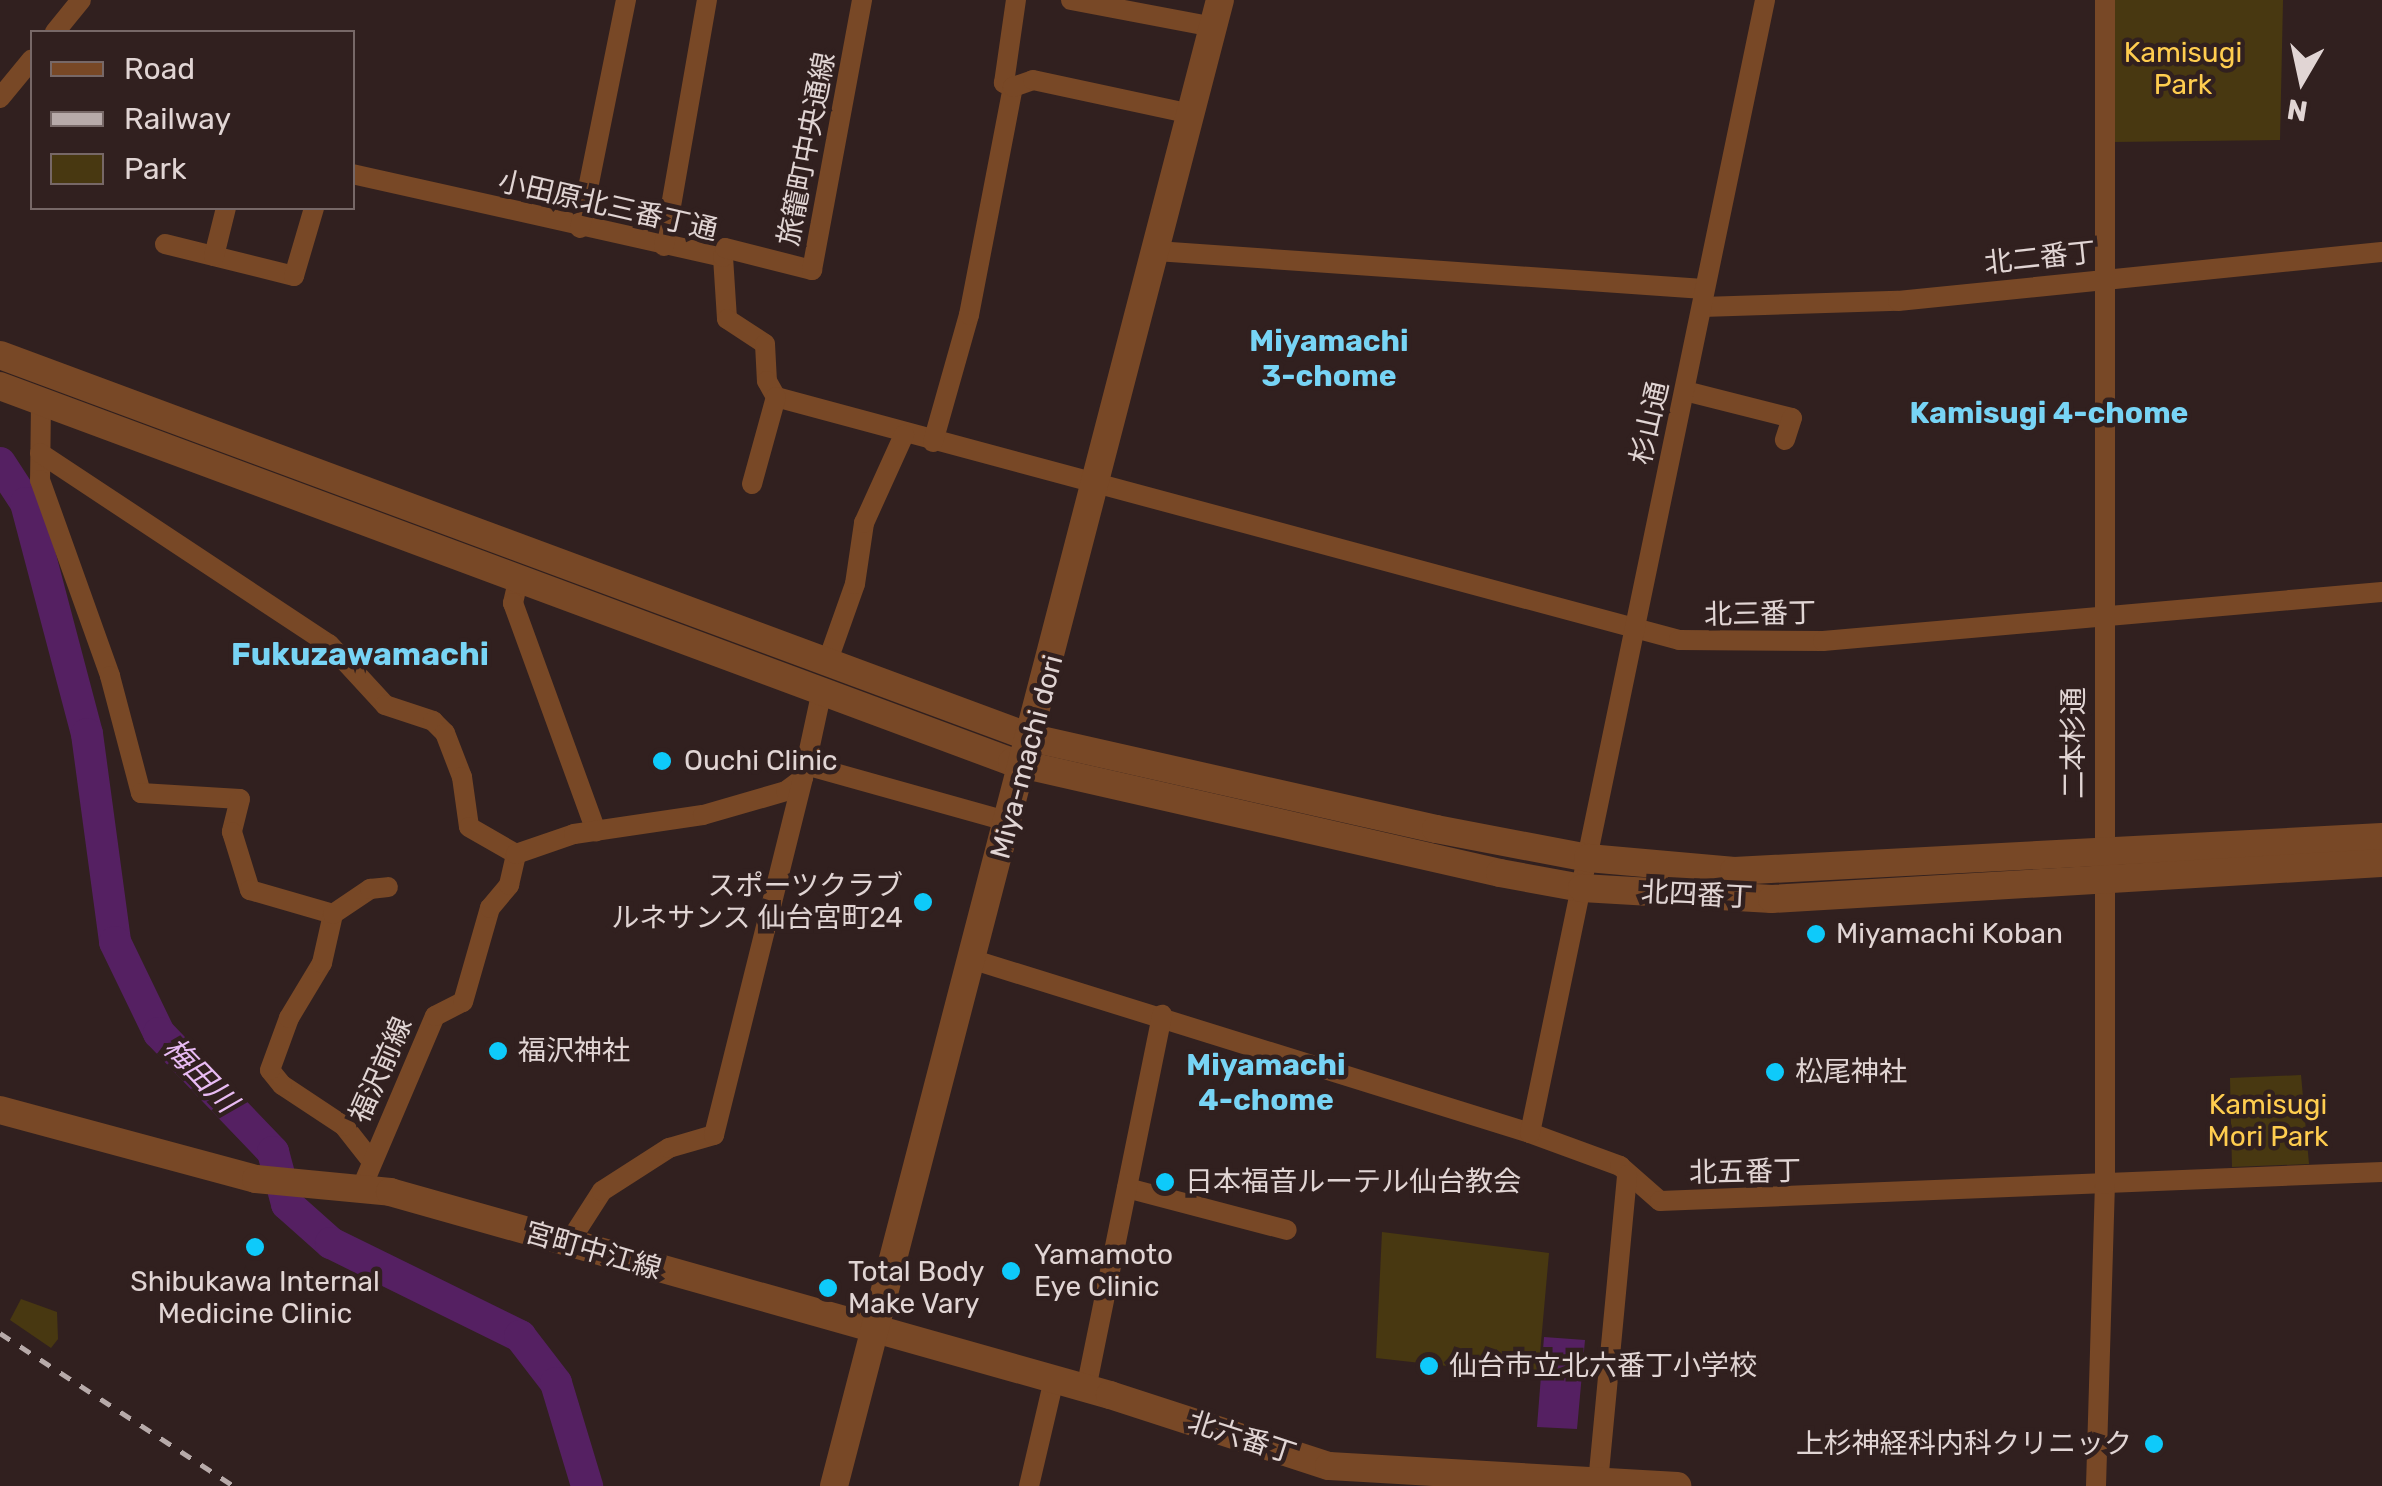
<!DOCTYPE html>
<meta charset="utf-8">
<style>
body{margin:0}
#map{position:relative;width:2382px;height:1486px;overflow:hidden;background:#31201f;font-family:Rubik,"Noto Sans JP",sans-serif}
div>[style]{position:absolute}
.green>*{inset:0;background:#483811}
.water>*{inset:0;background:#552062}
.river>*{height:32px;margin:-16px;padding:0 16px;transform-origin:16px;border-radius:16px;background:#552062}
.minor>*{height:20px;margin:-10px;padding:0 10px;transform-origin:10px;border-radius:10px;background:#784826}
.tertiary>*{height:28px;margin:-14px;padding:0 14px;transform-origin:14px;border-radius:14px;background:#784826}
.rail>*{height:5px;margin-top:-2.5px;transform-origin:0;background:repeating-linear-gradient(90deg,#b7aaa9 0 12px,transparent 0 24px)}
.dots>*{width:28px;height:28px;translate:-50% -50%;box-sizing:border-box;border:5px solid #31201f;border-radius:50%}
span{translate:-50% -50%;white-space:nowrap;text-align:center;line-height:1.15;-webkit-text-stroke:9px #31201f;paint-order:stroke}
.park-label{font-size:28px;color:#ffcd4f}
.street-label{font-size:28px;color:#e1d5d4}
.poi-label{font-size:28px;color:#e1d5d4}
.left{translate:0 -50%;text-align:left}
.right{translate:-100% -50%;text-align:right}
.neighbourhood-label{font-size:30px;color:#77d4f5;font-weight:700}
.water-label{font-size:30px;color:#e8bbf3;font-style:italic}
.quarter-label{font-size:32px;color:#77d4f5;font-weight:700}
.legend{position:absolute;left:30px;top:30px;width:325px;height:180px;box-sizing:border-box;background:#31201f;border:2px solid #776867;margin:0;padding:12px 18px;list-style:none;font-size:30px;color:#e1d5d4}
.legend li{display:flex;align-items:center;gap:20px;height:50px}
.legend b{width:50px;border:2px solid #776867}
.north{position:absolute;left:2252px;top:30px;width:100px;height:100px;-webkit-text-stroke:8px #31201f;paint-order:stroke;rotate:189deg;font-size:28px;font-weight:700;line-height:40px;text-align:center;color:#e1d5d4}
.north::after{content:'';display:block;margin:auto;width:35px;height:45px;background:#e1d5d4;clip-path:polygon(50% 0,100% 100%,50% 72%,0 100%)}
</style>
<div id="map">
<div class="green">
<i style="clip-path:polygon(2112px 0,2283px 0,2280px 140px,2113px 142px)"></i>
<i style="clip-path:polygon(2301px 1075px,2309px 1164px,2232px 1167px,2230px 1078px)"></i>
<i style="clip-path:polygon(1382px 1232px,1549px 1253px,1538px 1376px,1376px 1358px)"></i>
<i style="clip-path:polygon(21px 1299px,57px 1312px,58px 1339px,51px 1348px,10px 1320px)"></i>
</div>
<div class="water">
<i style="clip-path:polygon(1544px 1337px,1585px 1340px,1577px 1429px,1537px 1427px)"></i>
</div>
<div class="river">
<i style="left:0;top:463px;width:48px;rotate:57deg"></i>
<i style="left:26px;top:503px;width:239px;rotate:75.2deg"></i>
<i style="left:87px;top:734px;width:210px;rotate:82.3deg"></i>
<i style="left:115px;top:942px;width:101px;rotate:64.2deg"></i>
<i style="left:159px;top:1033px;width:165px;rotate:46.2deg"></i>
<i style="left:273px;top:1152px;width:54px;rotate:74.9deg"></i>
<i style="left:287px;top:1204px;width:59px;rotate:41.6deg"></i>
<i style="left:331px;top:1243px;width:211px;rotate:26.2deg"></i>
<i style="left:520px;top:1336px;width:59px;rotate:52.5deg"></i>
<i style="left:556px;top:1383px;width:108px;rotate:73.2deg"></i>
</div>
<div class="minor">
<i style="left:1071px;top:0;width:146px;rotate:10.7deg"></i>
<i style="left:55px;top:32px;width:41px;rotate:-50.9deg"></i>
<i style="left:1013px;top:87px;width:10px;rotate:-156deg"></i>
<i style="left:1004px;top:83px;width:84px;rotate:-81.8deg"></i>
<i style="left:0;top:98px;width:50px;rotate:-50.6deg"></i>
<i style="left:352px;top:174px;width:380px;rotate:12.6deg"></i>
<i style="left:580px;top:228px;width:233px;rotate:-78.6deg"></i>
<i style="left:165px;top:244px;width:133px;rotate:13.9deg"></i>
<i style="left:294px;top:276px;width:71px;rotate:-73.6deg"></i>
<i style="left:664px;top:246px;width:250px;rotate:-80.1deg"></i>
<i style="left:1156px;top:251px;width:549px;rotate:3.97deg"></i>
<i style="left:214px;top:256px;width:49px;rotate:-76deg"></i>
<i style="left:723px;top:257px;width:62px;rotate:86.3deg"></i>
<i style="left:727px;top:319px;width:45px;rotate:33.3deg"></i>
<i style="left:765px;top:344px;width:37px;rotate:87deg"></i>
<i style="left:767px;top:381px;width:18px;rotate:61deg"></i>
<i style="left:776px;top:397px;width:935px;rotate:15.06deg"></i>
<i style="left:1679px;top:640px;width:144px;rotate:0.4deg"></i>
<i style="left:1823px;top:641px;width:561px;rotate:-5.01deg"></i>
<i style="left:723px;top:257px;width:9px;rotate:-77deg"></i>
<i style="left:725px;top:248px;width:90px;rotate:14.2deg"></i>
<i style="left:812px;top:270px;width:275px;rotate:-79.5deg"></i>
<i style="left:1702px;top:307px;width:196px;rotate:-1.8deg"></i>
<i style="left:1898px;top:301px;width:486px;rotate:-5.8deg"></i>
<i style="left:1685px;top:391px;width:110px;rotate:14.2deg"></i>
<i style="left:1792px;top:418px;width:23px;rotate:108deg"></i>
<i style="left:41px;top:402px;width:78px;rotate:90.7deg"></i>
<i style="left:40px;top:480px;width:208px;rotate:70.3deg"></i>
<i style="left:110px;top:676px;width:121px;rotate:75.2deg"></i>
<i style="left:141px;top:793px;width:99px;rotate:3.5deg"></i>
<i style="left:240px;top:799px;width:34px;rotate:104deg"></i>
<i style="left:232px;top:832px;width:61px;rotate:72.8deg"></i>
<i style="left:250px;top:890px;width:86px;rotate:16.1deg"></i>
<i style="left:933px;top:442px;width:132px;rotate:-74.2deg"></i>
<i style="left:969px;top:315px;width:232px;rotate:-79.1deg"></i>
<i style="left:1013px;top:87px;width:21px;rotate:-19deg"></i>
<i style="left:1033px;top:80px;width:162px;rotate:12.1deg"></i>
<i style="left:40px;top:453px;width:346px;rotate:33.5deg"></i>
<i style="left:329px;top:644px;width:83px;rotate:47.4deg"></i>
<i style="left:385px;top:705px;width:51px;rotate:18.4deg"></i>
<i style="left:433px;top:721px;width:17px;rotate:45deg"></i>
<i style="left:445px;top:733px;width:47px;rotate:68.9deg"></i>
<i style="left:462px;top:777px;width:50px;rotate:82deg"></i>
<i style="left:469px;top:827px;width:54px;rotate:29.9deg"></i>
<i style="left:752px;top:484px;width:90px;rotate:-74.6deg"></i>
<i style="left:519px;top:577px;width:27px;rotate:103deg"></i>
<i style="left:513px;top:603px;width:243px;rotate:70deg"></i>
<i style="left:827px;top:663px;width:84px;rotate:-70.5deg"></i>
<i style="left:855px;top:584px;width:62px;rotate:-81.6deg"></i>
<i style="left:864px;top:523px;width:97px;rotate:-65.6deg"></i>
<i style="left:806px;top:765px;width:212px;rotate:15.6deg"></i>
<i style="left:974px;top:960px;width:582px;rotate:17.28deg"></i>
<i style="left:1530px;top:1133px;width:96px;rotate:20.1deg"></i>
<i style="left:1620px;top:1166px;width:53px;rotate:41.2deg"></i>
<i style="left:1660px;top:1201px;width:723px;rotate:-2.3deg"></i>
<i style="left:1530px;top:1133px;width:1157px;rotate:-78.28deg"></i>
<i style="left:370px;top:1159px;width:42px;rotate:-128.2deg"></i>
<i style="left:344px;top:1126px;width:74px;rotate:-146.5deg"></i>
<i style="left:282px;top:1085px;width:19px;rotate:-129deg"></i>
<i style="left:270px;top:1070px;width:55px;rotate:-69.9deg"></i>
<i style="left:289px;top:1018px;width:64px;rotate:-59deg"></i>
<i style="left:322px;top:963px;width:50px;rotate:-77.3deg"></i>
<i style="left:333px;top:914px;width:45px;rotate:-34deg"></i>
<i style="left:370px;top:889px;width:18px;rotate:-6deg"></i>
<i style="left:362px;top:1187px;width:186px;rotate:-66.9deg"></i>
<i style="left:435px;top:1016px;width:31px;rotate:-27deg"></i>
<i style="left:463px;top:1002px;width:98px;rotate:-74deg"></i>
<i style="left:490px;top:908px;width:30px;rotate:-50deg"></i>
<i style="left:509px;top:885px;width:32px;rotate:-77deg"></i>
<i style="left:516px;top:854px;width:61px;rotate:-19deg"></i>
<i style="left:574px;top:834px;width:130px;rotate:-8.4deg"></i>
<i style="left:703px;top:815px;width:86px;rotate:-16.1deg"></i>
<i style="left:786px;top:791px;width:21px;rotate:-37deg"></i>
<i style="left:803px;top:778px;width:90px;rotate:-77.8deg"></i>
<i style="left:1127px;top:1188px;width:165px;rotate:14.7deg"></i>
<i style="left:568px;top:1244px;width:63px;rotate:-57.3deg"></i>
<i style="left:602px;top:1191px;width:80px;rotate:-32.7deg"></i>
<i style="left:669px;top:1148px;width:47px;rotate:-16.1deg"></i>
<i style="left:714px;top:1135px;width:368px;rotate:-76deg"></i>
<i style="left:1086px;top:1389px;width:382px;rotate:-78.5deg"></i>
<i style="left:1598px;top:1483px;width:309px;rotate:-84.6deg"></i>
<i style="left:1029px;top:1486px;width:110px;rotate:-76.8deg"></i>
<i style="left:2096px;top:1486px;width:302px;rotate:-88.3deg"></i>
<i style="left:2105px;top:1184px;width:1184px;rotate:-90deg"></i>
</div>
<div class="tertiary">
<i style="left:0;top:355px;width:1101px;rotate:20.36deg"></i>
<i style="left:1032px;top:738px;width:414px;rotate:12.7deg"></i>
<i style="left:1436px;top:829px;width:155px;rotate:10.8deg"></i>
<i style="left:1588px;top:858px;width:147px;rotate:5.1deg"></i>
<i style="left:1734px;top:871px;width:649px;rotate:-3deg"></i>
<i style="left:0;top:386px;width:1080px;rotate:20.38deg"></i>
<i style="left:1012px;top:762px;width:500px;rotate:12.81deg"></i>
<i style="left:1500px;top:873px;width:83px;rotate:10.4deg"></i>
<i style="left:1582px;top:888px;width:190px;rotate:3.3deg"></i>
<i style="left:1772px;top:899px;width:611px;rotate:-3.38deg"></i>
<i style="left:0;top:1110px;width:265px;rotate:15.1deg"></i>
<i style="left:256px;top:1179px;width:135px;rotate:5.5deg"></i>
<i style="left:390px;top:1192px;width:748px;rotate:15.75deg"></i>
<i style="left:1110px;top:1395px;width:230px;rotate:18deg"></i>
<i style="left:1329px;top:1466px;width:349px;rotate:3.3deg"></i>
<i style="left:834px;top:1486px;width:1535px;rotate:-75.44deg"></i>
</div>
<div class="rail">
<i style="left:0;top:1333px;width:280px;rotate:33.2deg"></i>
</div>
<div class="dots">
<i style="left:662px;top:761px;background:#0ecafa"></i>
<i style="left:923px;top:902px;background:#0ecafa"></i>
<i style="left:1816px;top:934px;background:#0ecafa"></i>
<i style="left:498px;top:1051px;background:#0ecafa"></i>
<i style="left:1775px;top:1072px;background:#0ecafa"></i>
<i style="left:1165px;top:1182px;background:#0ecafa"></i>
<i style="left:255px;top:1247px;background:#0ecafa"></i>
<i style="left:1011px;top:1271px;background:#0ecafa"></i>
<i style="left:828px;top:1288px;background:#0ecafa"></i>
<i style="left:1429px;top:1366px;background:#0ecafa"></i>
<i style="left:2154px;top:1444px;background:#0ecafa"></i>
</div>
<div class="park-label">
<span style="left:2183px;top:69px">Kamisugi<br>Park</span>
<span style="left:2268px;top:1121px">Kamisugi<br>Mori Park</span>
</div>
<div class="street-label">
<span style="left:807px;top:149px;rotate:-79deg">旅籠町中央通線</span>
<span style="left:608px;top:206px;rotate:13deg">小田原北三番丁通</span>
<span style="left:2040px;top:258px;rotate:-6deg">北二番丁</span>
<span style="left:1650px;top:423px;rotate:-77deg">杉山通</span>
<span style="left:1760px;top:614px;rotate:-1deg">北三番丁</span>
<span style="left:2074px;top:743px;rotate:-90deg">二本杉通</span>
<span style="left:1027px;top:757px;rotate:-75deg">Miya-machi dori</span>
<span style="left:1697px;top:895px;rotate:3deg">北四番丁</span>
<span style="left:381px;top:1070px;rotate:-66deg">福沢前線</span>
<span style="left:1745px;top:1172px;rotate:-1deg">北五番丁</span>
<span style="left:593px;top:1251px;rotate:16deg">宮町中江線</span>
<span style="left:1242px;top:1438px;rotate:18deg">北六番丁</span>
</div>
<div class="poi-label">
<span class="left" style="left:684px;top:761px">Ouchi Clinic</span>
<span class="right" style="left:903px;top:902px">スポーツクラブ<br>ルネサンス 仙台宮町24</span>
<span class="left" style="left:1836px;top:934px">Miyamachi Koban</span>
<span class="left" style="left:518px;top:1051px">福沢神社</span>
<span class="left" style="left:1795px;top:1072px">松尾神社</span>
<span class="left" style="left:1185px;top:1182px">日本福音ルーテル仙台教会</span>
<span class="left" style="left:1034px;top:1271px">Yamamoto<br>Eye Clinic</span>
<span class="left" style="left:848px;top:1288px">Total Body<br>Make Vary</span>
<span style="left:255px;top:1298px">Shibukawa Internal<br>Medicine Clinic</span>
<span class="left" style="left:1449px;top:1366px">仙台市立北六番丁小学校</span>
<span class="right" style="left:2132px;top:1444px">上杉神経科内科クリニック</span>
</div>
<div class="neighbourhood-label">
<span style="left:1329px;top:358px">Miyamachi<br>3-chome</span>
<span style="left:2049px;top:413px">Kamisugi 4-chome</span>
<span style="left:1266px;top:1082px">Miyamachi<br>4-chome</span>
</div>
<div class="water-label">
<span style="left:200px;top:1075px;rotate:46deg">梅田川</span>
</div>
<div class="quarter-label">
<span style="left:360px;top:654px">Fukuzawamachi</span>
</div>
<ul class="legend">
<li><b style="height:12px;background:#784826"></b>Road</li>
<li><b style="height:12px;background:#b7aaa9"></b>Railway</li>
<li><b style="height:28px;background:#483811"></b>Park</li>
</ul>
<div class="north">N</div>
</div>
